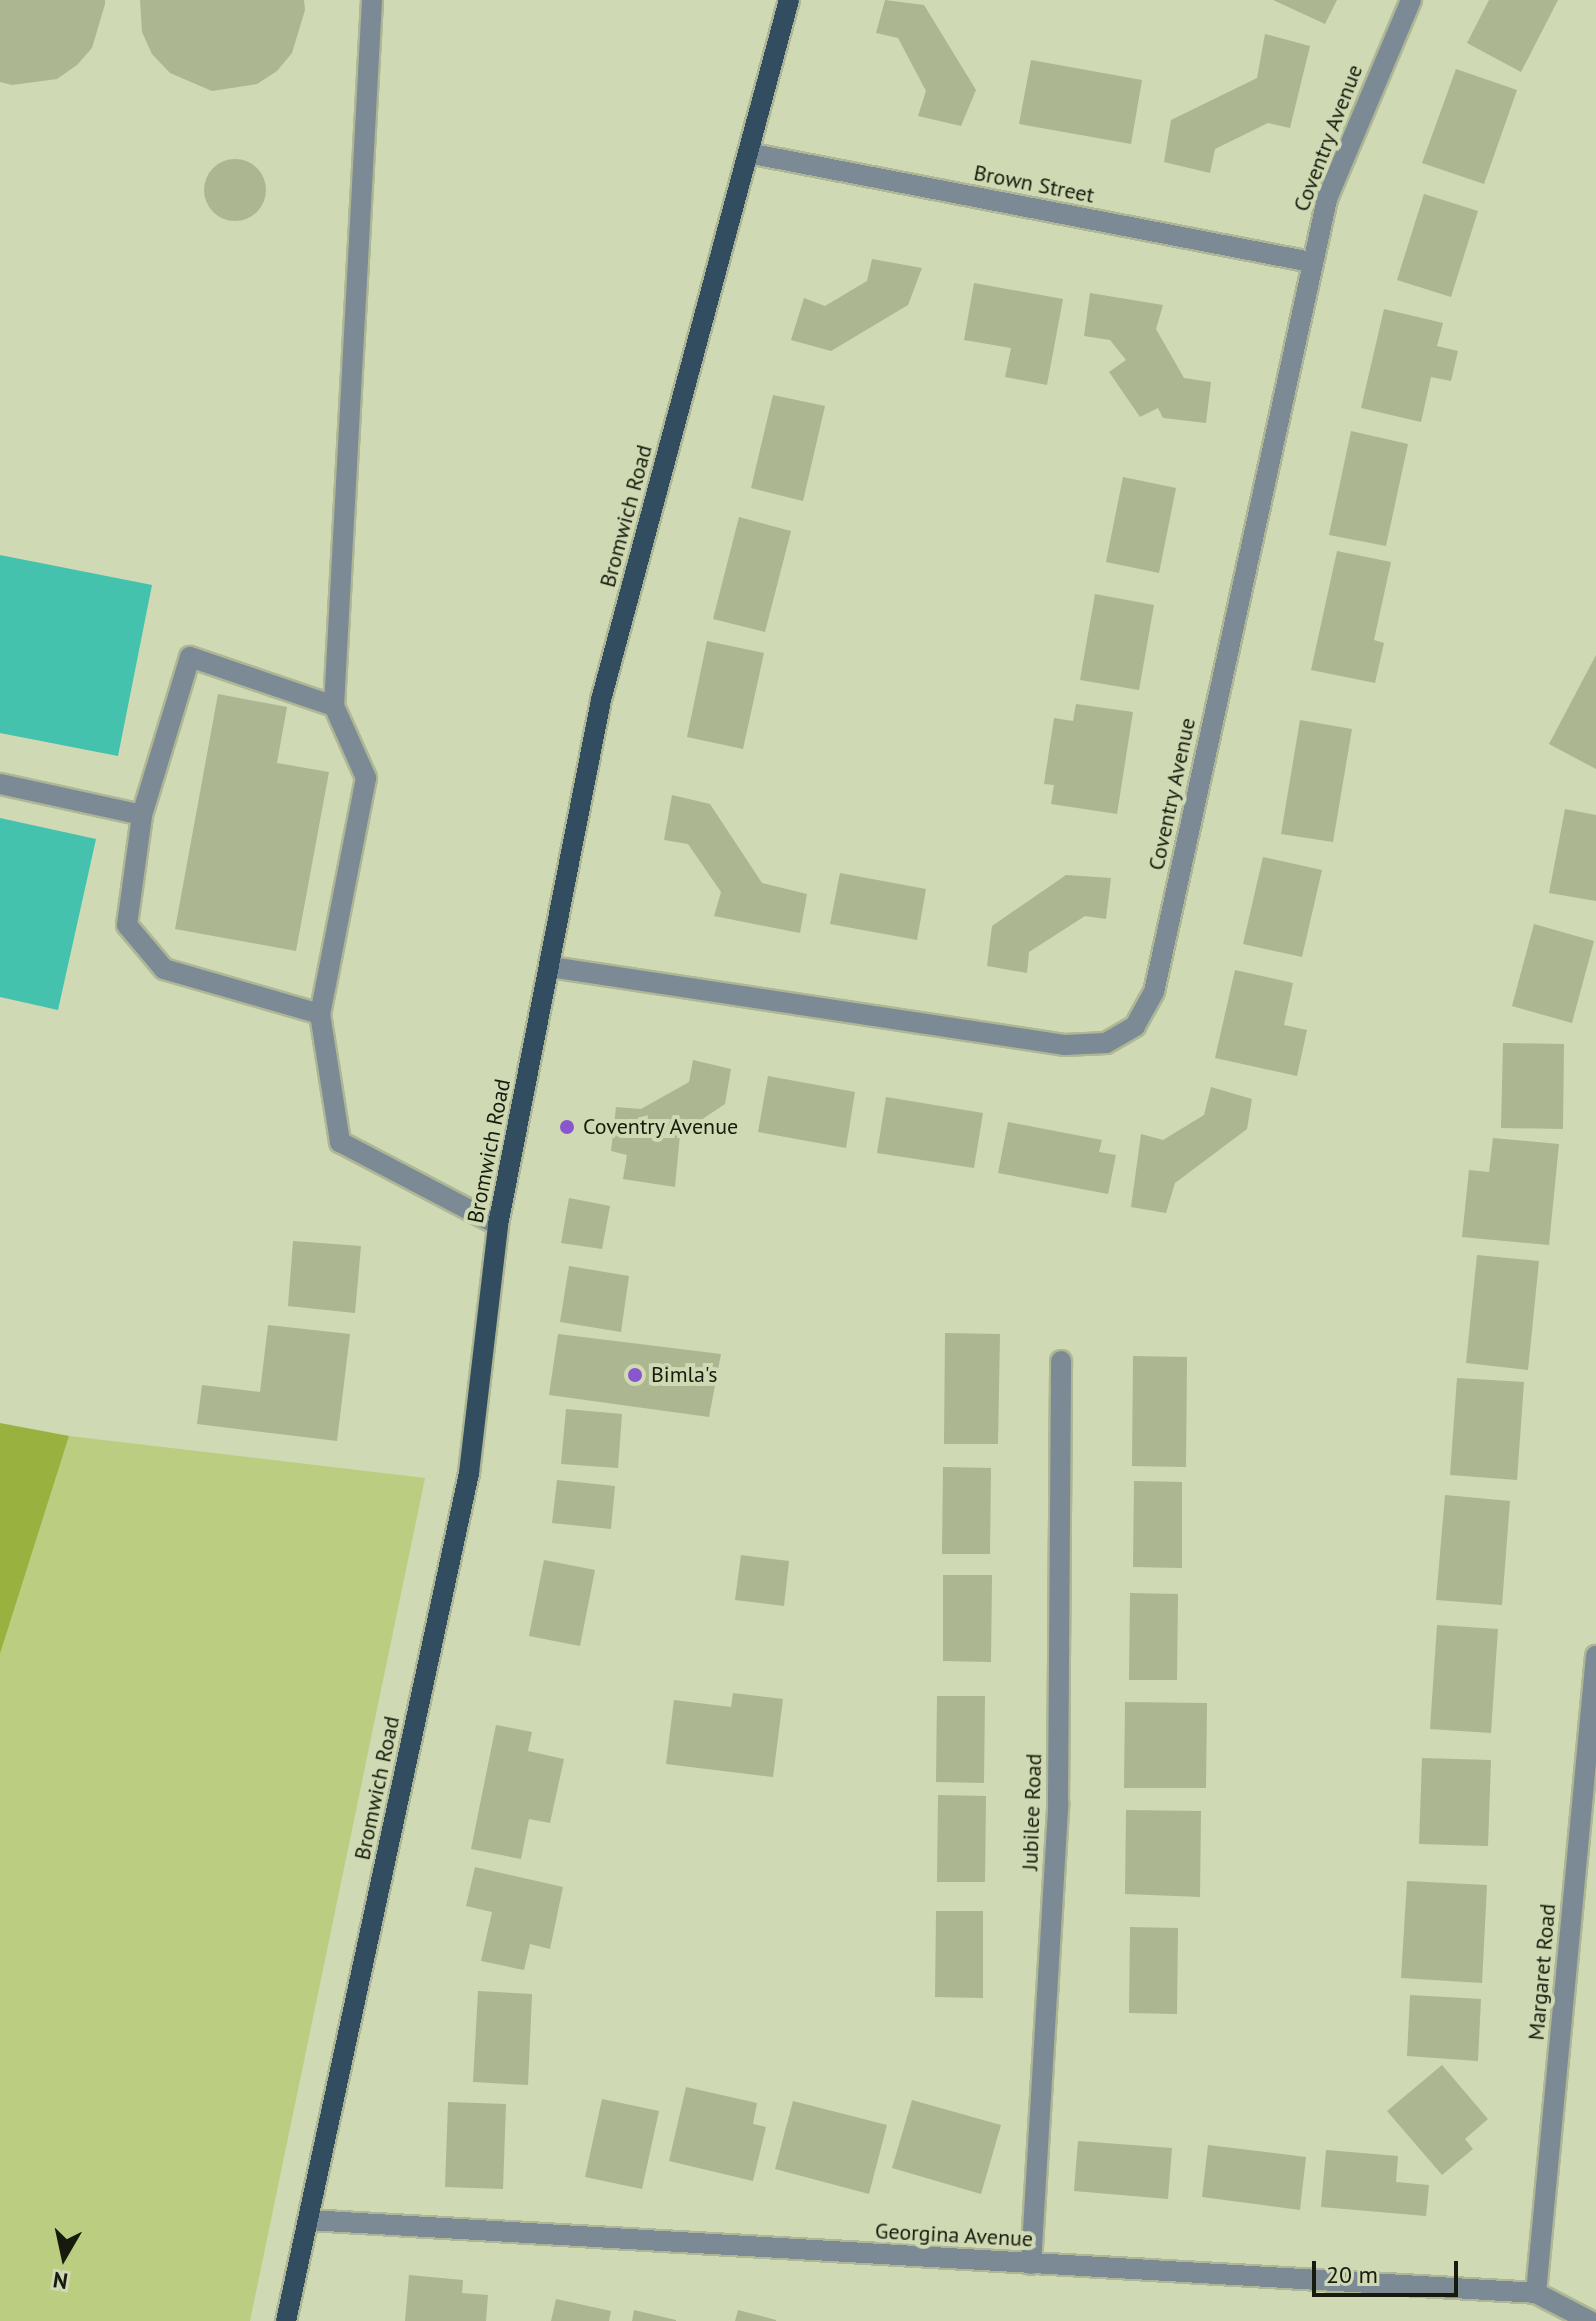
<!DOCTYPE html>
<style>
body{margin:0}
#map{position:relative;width:1596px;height:2321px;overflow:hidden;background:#cfd9b3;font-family:"PT Sans",sans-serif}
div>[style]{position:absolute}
.green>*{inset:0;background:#bacd80}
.forest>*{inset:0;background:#99b13f}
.water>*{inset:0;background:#44c2ae}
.building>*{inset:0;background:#acb691}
.round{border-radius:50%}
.roads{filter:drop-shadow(2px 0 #aeb795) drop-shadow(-2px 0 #aeb795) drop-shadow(0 2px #aeb795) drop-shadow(0 -2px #aeb795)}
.lane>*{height:20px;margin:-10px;padding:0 10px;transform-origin:10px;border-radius:10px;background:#7b8a95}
.street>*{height:20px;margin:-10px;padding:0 10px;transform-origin:10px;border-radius:10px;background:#7b8a95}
.primary>*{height:20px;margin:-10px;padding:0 10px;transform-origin:10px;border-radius:10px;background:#334d60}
.dots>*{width:22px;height:22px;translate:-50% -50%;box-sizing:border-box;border:4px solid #cfd9b3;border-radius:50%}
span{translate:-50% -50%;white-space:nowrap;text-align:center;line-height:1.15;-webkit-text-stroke:8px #cfd9b3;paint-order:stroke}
.street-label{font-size:22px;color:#171b0d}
.poi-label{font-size:22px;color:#171b0d}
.left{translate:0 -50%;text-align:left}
.north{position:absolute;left:24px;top:2217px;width:80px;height:80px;-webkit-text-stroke:6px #cfd9b3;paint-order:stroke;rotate:189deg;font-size:22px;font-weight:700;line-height:32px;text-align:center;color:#171b0d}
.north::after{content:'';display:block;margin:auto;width:28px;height:36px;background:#171b0d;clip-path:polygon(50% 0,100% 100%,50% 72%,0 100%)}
.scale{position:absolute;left:1312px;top:2261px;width:146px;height:36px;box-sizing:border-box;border:4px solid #171b0d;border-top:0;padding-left:10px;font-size:24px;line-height:28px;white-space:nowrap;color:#171b0d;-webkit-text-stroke:6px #cfd9b3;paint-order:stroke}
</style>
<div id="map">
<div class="green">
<i style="clip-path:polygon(69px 1436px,425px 1478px,250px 2321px,0 2321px,0 1654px)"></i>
</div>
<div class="forest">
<i style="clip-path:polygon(0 1423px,69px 1436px,0 1654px)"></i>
</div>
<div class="water">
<i style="clip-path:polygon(0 555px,152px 585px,118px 756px,0 733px)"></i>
<i style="clip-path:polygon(0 818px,96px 839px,58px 1010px,0 997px)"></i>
</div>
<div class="building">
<i style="clip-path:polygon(0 0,105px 0,105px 4px,92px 48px,77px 65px,57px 79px,12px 85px,0 82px)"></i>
<i style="clip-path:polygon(140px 0,304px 0,305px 10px,292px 53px,277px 71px,257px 84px,212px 91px,170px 73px,152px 54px,142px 32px)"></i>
<i style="clip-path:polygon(885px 0,924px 5px,976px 90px,961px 126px,918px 116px,926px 91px,898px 38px,876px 33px)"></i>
<i style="clip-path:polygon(1273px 0,1337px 0,1325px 24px)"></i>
<i style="clip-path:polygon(1489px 0,1558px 0,1521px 72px,1467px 43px)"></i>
<i style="clip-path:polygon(1265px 34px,1310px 46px,1290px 128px,1268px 123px,1215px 149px,1210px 173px,1164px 162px,1171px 120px,1257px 78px)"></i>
<i style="clip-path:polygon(1031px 60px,1142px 80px,1131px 144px,1019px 124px)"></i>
<i style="clip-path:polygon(1456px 69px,1517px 90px,1484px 184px,1422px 163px)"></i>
<i class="round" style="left:204px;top:159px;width:62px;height:62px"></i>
<i style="clip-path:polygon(1424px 194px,1478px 211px,1451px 297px,1397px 280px)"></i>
<i style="clip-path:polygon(872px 259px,922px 268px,908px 305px,831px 351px,791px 340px,804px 298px,825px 306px,867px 281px)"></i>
<i style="clip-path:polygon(974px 283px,1063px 299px,1047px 385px,1005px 377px,1011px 348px,964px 340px)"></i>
<i style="clip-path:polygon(1090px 293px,1163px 305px,1156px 329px,1184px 378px,1211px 382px,1206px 423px,1163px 418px,1158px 408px,1140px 417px,1109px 372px,1126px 360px,1110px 340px,1084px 336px)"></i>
<i style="clip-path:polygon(1384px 309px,1443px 323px,1437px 346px,1458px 351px,1451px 381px,1431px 377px,1421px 422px,1361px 408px)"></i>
<i style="clip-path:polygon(773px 395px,825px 406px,803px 501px,751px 488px)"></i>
<i style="clip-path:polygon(1351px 431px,1408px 444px,1386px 546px,1329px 535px)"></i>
<i style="clip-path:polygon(1123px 477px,1176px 488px,1159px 573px,1106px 562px)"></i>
<i style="clip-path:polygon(739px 517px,791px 531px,765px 632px,713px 619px)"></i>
<i style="clip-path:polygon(1337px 551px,1391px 562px,1374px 640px,1384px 643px,1375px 683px,1311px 670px)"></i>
<i style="clip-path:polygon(1095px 594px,1154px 605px,1139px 690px,1080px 680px)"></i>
<i style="clip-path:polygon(707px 641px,764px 653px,743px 749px,687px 737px)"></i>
<i style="clip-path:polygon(1596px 655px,1596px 769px,1549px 744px)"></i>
<i style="clip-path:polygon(218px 694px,287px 707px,277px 763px,329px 772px,296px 951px,175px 929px)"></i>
<i style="clip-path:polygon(1076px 704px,1133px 712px,1117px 814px,1051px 804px,1054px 785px,1044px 784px,1054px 718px,1073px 721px)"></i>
<i style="clip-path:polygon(1300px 720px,1352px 729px,1333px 842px,1281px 834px)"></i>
<i style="clip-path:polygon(672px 795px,710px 804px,762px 883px,807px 894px,800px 933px,714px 916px,721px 892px,688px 844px,664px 840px)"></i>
<i style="clip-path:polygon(1565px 809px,1596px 815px,1596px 901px,1549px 893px)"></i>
<i style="clip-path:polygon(1263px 857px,1322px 870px,1302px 957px,1243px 944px)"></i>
<i style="clip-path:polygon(840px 873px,926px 889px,917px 940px,830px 924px)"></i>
<i style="clip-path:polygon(1066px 875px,1111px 878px,1106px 919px,1085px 916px,1029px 952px,1027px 973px,987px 966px,992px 926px)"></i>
<i style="clip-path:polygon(1534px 924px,1594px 941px,1572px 1023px,1512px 1006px)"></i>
<i style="clip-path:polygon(1235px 970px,1293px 983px,1284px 1025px,1307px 1030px,1297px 1076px,1215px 1058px)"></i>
<i style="clip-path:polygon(1503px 1043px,1564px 1044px,1563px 1129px,1501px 1128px)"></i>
<i style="clip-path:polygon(693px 1060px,731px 1069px,725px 1104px,680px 1134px,675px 1187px,623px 1179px,627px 1155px,611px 1151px,616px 1107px,641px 1109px,689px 1082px)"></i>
<i style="clip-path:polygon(768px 1076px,855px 1092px,846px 1148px,758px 1132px)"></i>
<i style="clip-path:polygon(1211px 1087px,1252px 1099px,1247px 1129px,1175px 1183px,1166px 1213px,1131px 1207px,1141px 1134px,1163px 1140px,1204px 1115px)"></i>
<i style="clip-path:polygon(886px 1097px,983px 1113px,974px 1168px,877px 1153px)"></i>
<i style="clip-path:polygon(1008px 1122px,1102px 1140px,1099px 1152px,1116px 1155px,1108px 1194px,998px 1173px)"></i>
<i style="clip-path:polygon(1493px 1138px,1559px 1144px,1549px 1245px,1462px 1237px,1469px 1170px,1489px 1172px)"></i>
<i style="clip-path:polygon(569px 1198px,610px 1206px,602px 1249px,561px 1243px)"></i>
<i style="clip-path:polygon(293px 1241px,361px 1246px,355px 1313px,288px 1306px)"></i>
<i style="clip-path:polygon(1477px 1255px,1539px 1261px,1528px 1370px,1466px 1363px)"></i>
<i style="clip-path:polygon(569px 1266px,629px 1276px,621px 1332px,560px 1322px)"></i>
<i style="clip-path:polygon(268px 1325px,350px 1334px,337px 1441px,197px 1424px,202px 1385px,260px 1392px)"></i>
<i style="clip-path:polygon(945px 1333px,1000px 1334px,998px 1444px,944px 1444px)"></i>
<i style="clip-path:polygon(558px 1334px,721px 1354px,709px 1417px,549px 1395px)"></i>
<i style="clip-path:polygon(1133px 1356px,1187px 1357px,1186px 1467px,1132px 1466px)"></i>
<i style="clip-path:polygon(1457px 1378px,1524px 1382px,1517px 1480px,1450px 1475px)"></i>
<i style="clip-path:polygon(566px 1409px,622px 1414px,618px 1468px,561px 1464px)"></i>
<i style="clip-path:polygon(943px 1467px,991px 1468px,990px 1554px,942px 1554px)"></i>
<i style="clip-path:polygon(557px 1480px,615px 1486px,611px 1529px,552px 1523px)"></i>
<i style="clip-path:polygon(1134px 1481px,1182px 1482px,1182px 1568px,1133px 1567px)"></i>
<i style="clip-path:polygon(1445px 1495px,1510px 1501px,1502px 1605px,1436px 1600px)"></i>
<i style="clip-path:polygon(741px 1555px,789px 1561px,784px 1606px,735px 1600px)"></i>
<i style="clip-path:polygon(544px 1560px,595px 1570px,580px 1646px,529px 1636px)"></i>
<i style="clip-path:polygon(943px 1575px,992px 1575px,991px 1662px,943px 1661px)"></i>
<i style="clip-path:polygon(1130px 1593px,1178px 1594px,1177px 1680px,1129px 1680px)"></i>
<i style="clip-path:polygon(1437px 1625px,1498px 1629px,1491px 1733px,1430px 1729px)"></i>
<i style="clip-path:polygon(733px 1693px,783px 1699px,773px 1777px,666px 1764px,674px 1700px,731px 1707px)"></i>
<i style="clip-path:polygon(937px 1696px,985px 1696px,984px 1783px,936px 1782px)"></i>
<i style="clip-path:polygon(1125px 1702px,1207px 1703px,1206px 1788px,1124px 1788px)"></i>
<i style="clip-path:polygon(496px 1725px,532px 1732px,528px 1751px,564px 1759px,550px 1823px,529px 1819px,521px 1859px,471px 1849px)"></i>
<i style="clip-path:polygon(1422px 1758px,1491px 1760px,1488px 1846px,1419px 1844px)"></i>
<i style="clip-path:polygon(938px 1795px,986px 1796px,985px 1882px,937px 1882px)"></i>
<i style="clip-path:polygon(1126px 1810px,1201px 1811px,1200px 1897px,1125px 1894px)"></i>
<i style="clip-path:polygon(475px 1867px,563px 1887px,550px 1949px,530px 1944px,524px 1970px,481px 1961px,492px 1912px,466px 1906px)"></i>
<i style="clip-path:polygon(1407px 1881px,1487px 1885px,1482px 1983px,1401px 1978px)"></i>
<i style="clip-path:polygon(936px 1911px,983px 1911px,983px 1998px,935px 1997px)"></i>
<i style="clip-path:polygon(1130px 1927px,1178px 1928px,1177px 2014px,1129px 2013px)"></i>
<i style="clip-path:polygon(478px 1991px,532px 1994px,528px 2085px,473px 2082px)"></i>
<i style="clip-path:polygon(1410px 1995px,1481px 1999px,1478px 2061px,1407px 2056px)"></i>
<i style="clip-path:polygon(1442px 2065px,1488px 2119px,1465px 2139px,1473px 2149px,1442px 2175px,1387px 2111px)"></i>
<i style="clip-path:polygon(686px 2087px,757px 2103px,753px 2124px,766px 2127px,753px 2181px,669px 2161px)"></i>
<i style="clip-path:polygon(602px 2099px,659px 2111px,642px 2189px,585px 2177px)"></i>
<i style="clip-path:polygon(912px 2100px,1001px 2125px,981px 2194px,892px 2168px)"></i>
<i style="clip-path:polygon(793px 2101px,887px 2125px,869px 2194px,775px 2169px)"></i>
<i style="clip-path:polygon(448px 2102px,506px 2104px,503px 2189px,445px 2187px)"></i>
<i style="clip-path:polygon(1078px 2141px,1172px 2148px,1168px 2199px,1074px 2191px)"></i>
<i style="clip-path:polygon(1208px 2145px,1306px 2157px,1300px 2210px,1202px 2197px)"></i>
<i style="clip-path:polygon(1326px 2150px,1398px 2156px,1396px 2182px,1429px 2185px,1426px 2216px,1321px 2207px)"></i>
<i style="clip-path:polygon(409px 2275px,463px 2280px,462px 2293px,488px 2295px,486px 2321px,405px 2321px)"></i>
<i style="clip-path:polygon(556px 2299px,611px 2311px,609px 2321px,551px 2321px)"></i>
<i style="clip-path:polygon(634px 2310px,676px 2320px,676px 2321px,632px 2321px)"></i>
<i style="clip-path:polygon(738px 2310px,776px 2320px,776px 2321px,735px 2321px)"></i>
</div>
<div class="roads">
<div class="lane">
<i style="left:372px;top:0;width:707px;rotate:93.08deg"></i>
<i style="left:334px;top:706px;width:79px;rotate:66deg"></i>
<i style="left:366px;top:778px;width:240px;rotate:101deg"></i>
<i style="left:320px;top:1014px;width:130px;rotate:81.1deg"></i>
<i style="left:340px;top:1142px;width:178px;rotate:27.7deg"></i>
<i style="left:0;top:784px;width:145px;rotate:12.3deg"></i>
<i style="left:320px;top:1014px;width:162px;rotate:-163.9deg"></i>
<i style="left:164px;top:969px;width:57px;rotate:-130.1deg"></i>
<i style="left:127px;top:925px;width:111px;rotate:-82.2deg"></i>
<i style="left:142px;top:815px;width:165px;rotate:-73.1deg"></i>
<i style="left:190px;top:657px;width:152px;rotate:18.8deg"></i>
</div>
<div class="street">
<i style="left:748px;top:153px;width:573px;rotate:10.96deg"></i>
<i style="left:551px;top:967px;width:520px;rotate:8.63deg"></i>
<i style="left:1065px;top:1045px;width:41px;rotate:-2.8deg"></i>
<i style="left:1106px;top:1043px;width:34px;rotate:-30deg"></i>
<i style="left:1135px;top:1026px;width:39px;rotate:-61deg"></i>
<i style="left:1154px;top:992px;width:812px;rotate:-77.69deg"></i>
<i style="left:1327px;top:199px;width:216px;rotate:-67.1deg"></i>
<i style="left:309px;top:2220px;width:1229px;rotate:3.4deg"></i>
<i style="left:1536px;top:2293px;width:61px;rotate:27.4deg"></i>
<i style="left:1031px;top:2264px;width:462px;rotate:-86.6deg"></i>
<i style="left:1058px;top:1803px;width:442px;rotate:-89.6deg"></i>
<i style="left:1536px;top:2293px;width:640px;rotate:-84.62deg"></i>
</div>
<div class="primary">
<i style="left:286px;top:2321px;width:868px;rotate:-77.82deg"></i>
<i style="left:469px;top:1473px;width:250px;rotate:-83.3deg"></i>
<i style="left:498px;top:1225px;width:535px;rotate:-78.9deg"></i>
<i style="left:601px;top:700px;width:725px;rotate:-74.97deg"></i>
</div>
</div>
<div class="dots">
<i style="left:567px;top:1127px;background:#8956ce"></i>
<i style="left:635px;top:1375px;background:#8956ce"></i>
</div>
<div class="street-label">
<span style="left:1328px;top:138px;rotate:-69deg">Coventry Avenue</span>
<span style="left:1034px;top:184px;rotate:11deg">Brown Street</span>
<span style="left:626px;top:516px;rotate:-75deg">Bromwich Road</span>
<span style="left:1172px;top:794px;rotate:-78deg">Coventry Avenue</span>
<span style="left:489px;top:1151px;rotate:-79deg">Bromwich Road</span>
<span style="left:377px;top:1788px;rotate:-78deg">Bromwich Road</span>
<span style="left:1032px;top:1812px;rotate:-88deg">Jubilee Road</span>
<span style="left:1542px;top:1972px;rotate:-85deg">Margaret Road</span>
<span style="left:954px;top:2235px;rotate:3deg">Georgina Avenue</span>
</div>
<div class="poi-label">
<span class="left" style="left:583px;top:1127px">Coventry Avenue</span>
<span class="left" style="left:651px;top:1375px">Bimla's</span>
</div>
<div class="north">N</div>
<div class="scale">20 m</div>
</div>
